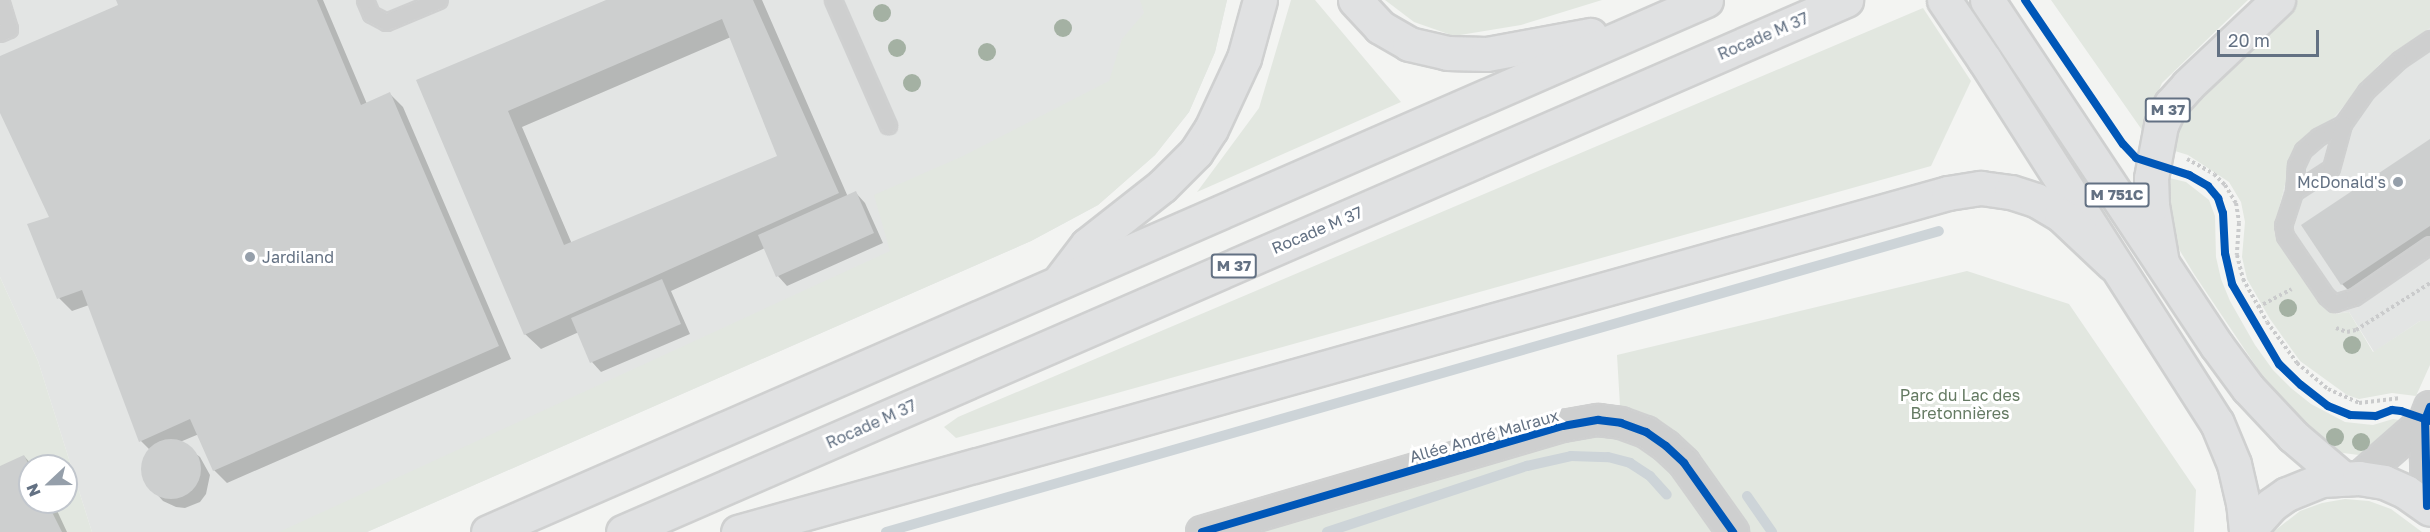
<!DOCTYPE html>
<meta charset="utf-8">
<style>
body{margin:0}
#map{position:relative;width:2430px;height:532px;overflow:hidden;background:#f3f4f2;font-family:"Golos Text",sans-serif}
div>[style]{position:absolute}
.built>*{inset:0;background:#e3e5e4}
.green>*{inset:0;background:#e2e7e0}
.shadow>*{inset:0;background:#0003}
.stream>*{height:10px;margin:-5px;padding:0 5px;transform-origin:5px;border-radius:5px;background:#cdd4d8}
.building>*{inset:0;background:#cdcfcf}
.round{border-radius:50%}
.path>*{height:4px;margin-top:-2px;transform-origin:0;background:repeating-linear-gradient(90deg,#cacbcc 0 3px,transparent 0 6px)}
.roads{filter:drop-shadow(2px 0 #cfd0d0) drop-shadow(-2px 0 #cfd0d0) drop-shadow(0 2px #cfd0d0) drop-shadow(0 -2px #cfd0d0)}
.service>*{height:15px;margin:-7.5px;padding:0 7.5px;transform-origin:7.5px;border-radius:7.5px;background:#cecfcf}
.minor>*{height:30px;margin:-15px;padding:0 15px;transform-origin:15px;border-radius:15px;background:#cecfcf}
.primary>*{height:33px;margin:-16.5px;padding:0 16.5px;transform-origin:16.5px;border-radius:16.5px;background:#e0e1e2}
.trunk>*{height:33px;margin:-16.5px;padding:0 16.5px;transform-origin:16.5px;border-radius:16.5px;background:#e0e1e2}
.cycleway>*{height:8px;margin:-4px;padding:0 4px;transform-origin:4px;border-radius:4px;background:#0057b8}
.trees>*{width:18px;height:18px;margin:-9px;border-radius:50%;background:#a4b1a3}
.dots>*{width:16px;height:16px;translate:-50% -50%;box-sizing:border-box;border:3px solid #fff;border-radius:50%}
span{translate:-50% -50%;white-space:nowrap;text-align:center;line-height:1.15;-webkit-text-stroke:6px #fff;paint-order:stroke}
.shield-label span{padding:2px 4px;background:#fff;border:2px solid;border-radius:4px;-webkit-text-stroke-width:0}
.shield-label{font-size:15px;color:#637183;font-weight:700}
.street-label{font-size:16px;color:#637183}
.poi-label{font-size:16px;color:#637183}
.right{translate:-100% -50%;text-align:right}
.left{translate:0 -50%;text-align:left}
.park-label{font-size:16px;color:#647a62}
.north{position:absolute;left:18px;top:454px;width:60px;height:60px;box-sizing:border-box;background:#fff;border:2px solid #c1c6cd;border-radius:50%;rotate:248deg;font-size:16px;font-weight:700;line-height:24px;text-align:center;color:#637183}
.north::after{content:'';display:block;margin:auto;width:21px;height:27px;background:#959faa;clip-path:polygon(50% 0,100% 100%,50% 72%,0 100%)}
.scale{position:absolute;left:2217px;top:30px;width:102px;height:27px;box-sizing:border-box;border:3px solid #637183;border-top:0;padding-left:8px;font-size:18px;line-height:21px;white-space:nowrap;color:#637183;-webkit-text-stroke:4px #fff;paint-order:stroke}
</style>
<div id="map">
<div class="built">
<i style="clip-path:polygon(0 0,1227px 0,1215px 52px,1189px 112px,1155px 155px,1098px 205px,1031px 241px,367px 532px,92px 532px,38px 361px,0 277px)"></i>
<i style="clip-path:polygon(2430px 28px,2430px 321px,2420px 321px,2374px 352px,2349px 312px,2335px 314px,2321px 305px,2276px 239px,2274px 229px,2294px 148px,2307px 135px,2331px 121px,2380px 64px)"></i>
</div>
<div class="green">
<i style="clip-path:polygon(1140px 0,1227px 0,1215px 52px,1189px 112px,1155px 155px,1098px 205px,1031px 241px,367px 532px,279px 532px,890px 251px,874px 195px,963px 156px,1109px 81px,1122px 39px,1144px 13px)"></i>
<i style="clip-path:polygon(1291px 0,1315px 0,1401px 102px,1197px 192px,1259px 108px)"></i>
<i style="clip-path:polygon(1385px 0,1602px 0,1521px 25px,1454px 36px,1414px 22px)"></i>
<i style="clip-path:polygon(2051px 0,2248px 0,2162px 83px,2142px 130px)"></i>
<i style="clip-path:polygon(2298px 0,2430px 0,2430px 28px,2380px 64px,2331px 121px,2307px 135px,2294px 148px,2274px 229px,2276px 239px,2321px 305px,2335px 314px,2349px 312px,2373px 352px,2420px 321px,2430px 321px,2430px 365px,2416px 396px,2392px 393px,2359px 399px,2347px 395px,2300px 361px,2270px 319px,2247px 279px,2242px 257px,2245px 222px,2241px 202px,2229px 182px,2188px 155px,2165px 148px,2187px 102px)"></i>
<i style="clip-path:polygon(1923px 8px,1971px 81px,1931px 166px,956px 438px,944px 427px,958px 417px)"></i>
<i style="clip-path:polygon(2161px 176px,2186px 182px,2209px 200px,2215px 216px,2216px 257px,2221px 279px,2230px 301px,2255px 345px,2273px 370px,2291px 388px,2311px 404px,2345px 422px,2373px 425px,2393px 419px,2404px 421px,2366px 453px,2359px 455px,2335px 452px,2290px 417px,2194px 274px,2171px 236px)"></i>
<i style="clip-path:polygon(1967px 271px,2069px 304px,2196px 490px,2194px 532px,1202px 532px,1621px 423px,1617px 355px)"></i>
<i style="clip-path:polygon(evenodd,0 277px,38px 361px,92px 532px,0 532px,0 277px,30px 466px,66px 466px,66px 502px,30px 502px,30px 466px)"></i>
<i style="clip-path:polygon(2345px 499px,2369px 501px,2391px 509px,2422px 532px,2273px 532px,2300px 511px,2322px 503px)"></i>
</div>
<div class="shadow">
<i style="clip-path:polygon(118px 0,323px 0,367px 104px,390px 94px,403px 107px,511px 359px,227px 483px,214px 470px,199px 434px,180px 442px,200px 457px,210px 475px,206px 494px,200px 502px,185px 508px,176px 507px,163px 501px,145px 481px,142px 472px,150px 450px,141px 441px,89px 305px,72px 311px,59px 298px,51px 218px,0 109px,0 58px,120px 5px)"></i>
<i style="clip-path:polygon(evenodd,610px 0,762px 0,848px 197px,856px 193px,865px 203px,883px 243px,787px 286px,778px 276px,765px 248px,671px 291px,690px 334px,601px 372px,592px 362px,579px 332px,541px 349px,525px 334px,418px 81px,610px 0,731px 37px,779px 157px,572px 244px,522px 127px,731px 37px)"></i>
<i style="clip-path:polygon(2430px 140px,2430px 247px,2355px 297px,2342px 284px,2303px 225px)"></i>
<i style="clip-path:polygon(24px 456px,33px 466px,30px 466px,30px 502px,53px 502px,67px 532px,0 532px,0 468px)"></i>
</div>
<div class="stream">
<i style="left:1747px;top:496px;width:44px;rotate:55.2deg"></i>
<i style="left:886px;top:532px;width:1095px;rotate:-15.95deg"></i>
<i style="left:1327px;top:532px;width:211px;rotate:-18.3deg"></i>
<i style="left:1527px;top:466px;width:45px;rotate:-12.8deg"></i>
<i style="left:1571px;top:456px;width:37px;rotate:2deg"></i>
<i style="left:1608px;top:457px;width:23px;rotate:15deg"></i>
<i style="left:1630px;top:463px;width:24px;rotate:33deg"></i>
<i style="left:1650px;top:476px;width:25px;rotate:48deg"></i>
</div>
<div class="building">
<i style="clip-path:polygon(116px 0,317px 0,361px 105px,390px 92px,499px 346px,213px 471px,190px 419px,139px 442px,82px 290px,57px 299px,27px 224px,49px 217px,0 113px,0 56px,118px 5px)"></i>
<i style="clip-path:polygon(evenodd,606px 0,753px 0,839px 193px,524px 335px,416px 80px,606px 0,722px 19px,777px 156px,564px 245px,508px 111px,722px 19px)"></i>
<i style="clip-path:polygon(2430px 139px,2430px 226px,2341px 285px,2301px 225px)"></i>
<i style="clip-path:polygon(856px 191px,874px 233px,776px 277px,758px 235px)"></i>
<i style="clip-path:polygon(662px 279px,681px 324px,590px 363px,571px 318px)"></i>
<i class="round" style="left:141px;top:439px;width:60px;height:60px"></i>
<i style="clip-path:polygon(24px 455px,30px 467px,30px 502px,47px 502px,62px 532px,0 532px,0 466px)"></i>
</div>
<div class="path">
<i style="left:2187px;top:159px;width:31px;rotate:29deg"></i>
<i style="left:2214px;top:174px;width:16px;rotate:45deg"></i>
<i style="left:2225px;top:185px;width:21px;rotate:59deg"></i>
<i style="left:2236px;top:203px;width:20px;rotate:81deg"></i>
<i style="left:2239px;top:223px;width:32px;rotate:94deg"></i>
<i style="left:2237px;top:255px;width:25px;rotate:76deg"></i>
<i style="left:2243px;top:279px;width:49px;rotate:60.8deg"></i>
<i style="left:2267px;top:322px;width:51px;rotate:53.8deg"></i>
<i style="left:2297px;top:363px;width:40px;rotate:40deg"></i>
<i style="left:2328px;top:389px;width:34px;rotate:24deg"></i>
<i style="left:2359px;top:403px;width:42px;rotate:-6.8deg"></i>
<i style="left:2258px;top:307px;width:38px;rotate:-28deg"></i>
<i style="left:2336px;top:328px;width:12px;rotate:20deg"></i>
<i style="left:2347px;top:332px;width:9px;rotate:-13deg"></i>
<i style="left:2356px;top:330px;width:88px;rotate:-32.4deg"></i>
</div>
<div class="roads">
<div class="service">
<i style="left:365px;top:0;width:15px;rotate:67deg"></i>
<i style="left:371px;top:14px;width:17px;rotate:28deg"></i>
<i style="left:386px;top:22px;width:57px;rotate:-22.5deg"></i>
<i style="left:833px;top:0;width:137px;rotate:66.3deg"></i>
<i style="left:0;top:33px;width:10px;rotate:-24deg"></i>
<i style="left:9px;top:29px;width:30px;rotate:-107deg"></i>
<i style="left:2430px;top:39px;width:37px;rotate:146deg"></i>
<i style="left:2399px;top:60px;width:45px;rotate:136.8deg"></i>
<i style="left:2366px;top:91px;width:40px;rotate:124.9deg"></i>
<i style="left:2343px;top:124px;width:28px;rotate:153deg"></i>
<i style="left:2318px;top:137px;width:20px;rotate:139deg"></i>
<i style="left:2303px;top:150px;width:17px;rotate:115deg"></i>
<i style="left:2296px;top:165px;width:27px;rotate:94deg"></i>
<i style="left:2294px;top:192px;width:35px;rotate:108deg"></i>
<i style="left:2283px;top:225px;width:11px;rotate:80deg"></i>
<i style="left:2285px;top:236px;width:73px;rotate:55.7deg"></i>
<i style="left:2326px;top:296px;width:11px;rotate:41deg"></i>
<i style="left:2334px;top:303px;width:21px;rotate:-17deg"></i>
<i style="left:2354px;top:297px;width:92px;rotate:-34.4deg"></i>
<i style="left:2294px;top:192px;width:44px;rotate:-33deg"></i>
<i style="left:2331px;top:168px;width:46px;rotate:-74.7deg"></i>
</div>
<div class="minor">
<i style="left:2359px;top:478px;width:88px;rotate:-41.3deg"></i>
<i style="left:2427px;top:506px;width:86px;rotate:-91.3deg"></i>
<i style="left:2425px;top:420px;width:14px;rotate:-69deg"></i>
<i style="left:1202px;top:532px;width:376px;rotate:-16.4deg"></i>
<i style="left:1563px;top:426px;width:36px;rotate:-10deg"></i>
<i style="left:1598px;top:420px;width:23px;rotate:7deg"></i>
<i style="left:1621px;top:423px;width:27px;rotate:20deg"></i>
<i style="left:1646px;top:432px;width:24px;rotate:35deg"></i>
<i style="left:1666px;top:446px;width:25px;rotate:43deg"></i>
<i style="left:1684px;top:463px;width:85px;rotate:54.6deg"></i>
</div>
<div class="primary">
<i style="left:1944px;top:0;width:71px;rotate:55.9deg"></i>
<i style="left:1984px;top:59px;width:432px;rotate:57.4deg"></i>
<i style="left:2217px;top:423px;width:44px;rotate:67.5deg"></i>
<i style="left:2234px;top:464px;width:39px;rotate:77deg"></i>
<i style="left:2243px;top:502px;width:30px;rotate:84deg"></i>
<i style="left:1987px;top:0;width:415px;rotate:56.4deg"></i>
<i style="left:2217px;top:346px;width:52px;rotate:53.6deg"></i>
<i style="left:2248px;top:388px;width:66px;rotate:46.8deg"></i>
<i style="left:2293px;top:436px;width:63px;rotate:40.5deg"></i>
<i style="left:2247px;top:532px;width:36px;rotate:-48deg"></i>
<i style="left:2271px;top:505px;width:19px;rotate:-35deg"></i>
<i style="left:2287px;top:494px;width:38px;rotate:-22deg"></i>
<i style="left:2322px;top:480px;width:37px;rotate:-3deg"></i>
<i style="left:2359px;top:478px;width:25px;rotate:9deg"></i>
<i style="left:2384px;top:482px;width:24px;rotate:24deg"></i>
<i style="left:2406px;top:492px;width:29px;rotate:35deg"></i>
</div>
<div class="trunk">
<i style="left:1355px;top:0;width:37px;rotate:47deg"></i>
<i style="left:1380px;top:27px;width:34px;rotate:30deg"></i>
<i style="left:1409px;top:44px;width:39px;rotate:13deg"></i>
<i style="left:1447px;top:53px;width:40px;rotate:1.4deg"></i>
<i style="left:1487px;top:54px;width:105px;rotate:-10.5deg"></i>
<i style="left:2162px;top:263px;width:59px;rotate:-99.8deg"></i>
<i style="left:2152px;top:205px;width:27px;rotate:-92deg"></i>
<i style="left:2151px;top:178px;width:54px;rotate:-79.3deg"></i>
<i style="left:2161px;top:125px;width:23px;rotate:-65deg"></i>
<i style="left:2171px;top:104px;width:25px;rotate:-48deg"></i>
<i style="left:2188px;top:85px;width:124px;rotate:-43.4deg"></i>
<i style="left:1061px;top:279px;width:43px;rotate:-52.6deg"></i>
<i style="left:1087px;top:245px;width:95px;rotate:-38.2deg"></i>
<i style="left:1162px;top:186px;width:48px;rotate:-45deg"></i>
<i style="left:1196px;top:152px;width:27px;rotate:-57deg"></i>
<i style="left:1211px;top:129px;width:78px;rotate:-65.1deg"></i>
<i style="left:1244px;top:58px;width:60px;rotate:-74.6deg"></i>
<i style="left:488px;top:532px;width:1329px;rotate:-23.59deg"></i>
<i style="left:623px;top:532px;width:1334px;rotate:-23.51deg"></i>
<i style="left:738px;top:532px;width:1257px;rotate:-15.65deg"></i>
<i style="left:1948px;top:193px;width:33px;rotate:-9deg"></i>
<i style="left:1981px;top:188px;width:30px;rotate:8deg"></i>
<i style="left:2011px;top:192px;width:26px;rotate:18deg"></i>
<i style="left:2036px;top:200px;width:29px;rotate:31deg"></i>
<i style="left:2061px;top:215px;width:71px;rotate:43.3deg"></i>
</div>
</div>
<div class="cycleway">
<i style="left:2025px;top:0;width:174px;rotate:55.8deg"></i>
<i style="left:2123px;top:144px;width:19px;rotate:47deg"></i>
<i style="left:2136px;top:158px;width:56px;rotate:17.8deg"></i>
<i style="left:2189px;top:175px;width:22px;rotate:30deg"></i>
<i style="left:2208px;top:186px;width:16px;rotate:50deg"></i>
<i style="left:2218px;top:198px;width:16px;rotate:72deg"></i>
<i style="left:2223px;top:213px;width:40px;rotate:87.1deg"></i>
<i style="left:2225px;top:253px;width:32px;rotate:77deg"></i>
<i style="left:2232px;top:284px;width:93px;rotate:59.6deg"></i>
<i style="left:2279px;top:364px;width:30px;rotate:44deg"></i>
<i style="left:2301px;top:385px;width:34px;rotate:38deg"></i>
<i style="left:2328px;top:406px;width:24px;rotate:22deg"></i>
<i style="left:2350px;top:415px;width:26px;rotate:2deg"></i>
<i style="left:2376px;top:416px;width:17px;rotate:-21deg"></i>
<i style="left:2392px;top:410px;width:9px;rotate:6deg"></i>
<i style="left:2401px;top:411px;width:31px;rotate:19deg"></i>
<i style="left:2427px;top:506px;width:86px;rotate:-91.3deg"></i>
<i style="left:2425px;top:420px;width:14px;rotate:-69deg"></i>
<i style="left:1202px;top:532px;width:376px;rotate:-16.4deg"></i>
<i style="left:1563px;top:426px;width:36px;rotate:-10deg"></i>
<i style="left:1598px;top:420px;width:23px;rotate:7deg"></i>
<i style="left:1621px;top:423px;width:27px;rotate:20deg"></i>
<i style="left:1646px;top:432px;width:24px;rotate:35deg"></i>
<i style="left:1666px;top:446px;width:25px;rotate:43deg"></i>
<i style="left:1684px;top:463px;width:85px;rotate:54.6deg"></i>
</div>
<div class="trees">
<i style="left:882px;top:13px"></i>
<i style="left:1063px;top:28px"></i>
<i style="left:897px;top:48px"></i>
<i style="left:987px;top:52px"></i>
<i style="left:912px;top:83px"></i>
<i style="left:2288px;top:308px"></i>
<i style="left:2352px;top:345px"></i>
<i style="left:2335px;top:437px"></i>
<i style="left:2361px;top:442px"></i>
</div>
<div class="dots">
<i style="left:2398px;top:182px;background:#959faa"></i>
<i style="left:250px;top:257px;background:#959faa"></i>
</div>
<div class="shield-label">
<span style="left:2168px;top:110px">M 37</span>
<span style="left:2117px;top:195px">M 751C</span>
<span style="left:1234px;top:266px">M 37</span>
</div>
<div class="street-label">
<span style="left:1763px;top:36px;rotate:-23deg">Rocade M 37</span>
<span style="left:1317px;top:230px;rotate:-23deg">Rocade M 37</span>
<span style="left:871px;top:424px;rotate:-24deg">Rocade M 37</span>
<span style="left:1484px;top:436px;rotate:-16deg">Allée André Malraux</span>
</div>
<div class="poi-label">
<span class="right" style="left:2386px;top:182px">McDonald's</span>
<span class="left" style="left:262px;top:257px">Jardiland</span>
</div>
<div class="park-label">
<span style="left:1960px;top:404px">Parc du Lac des<br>Bretonnières</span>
</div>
<div class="north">N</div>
<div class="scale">20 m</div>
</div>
